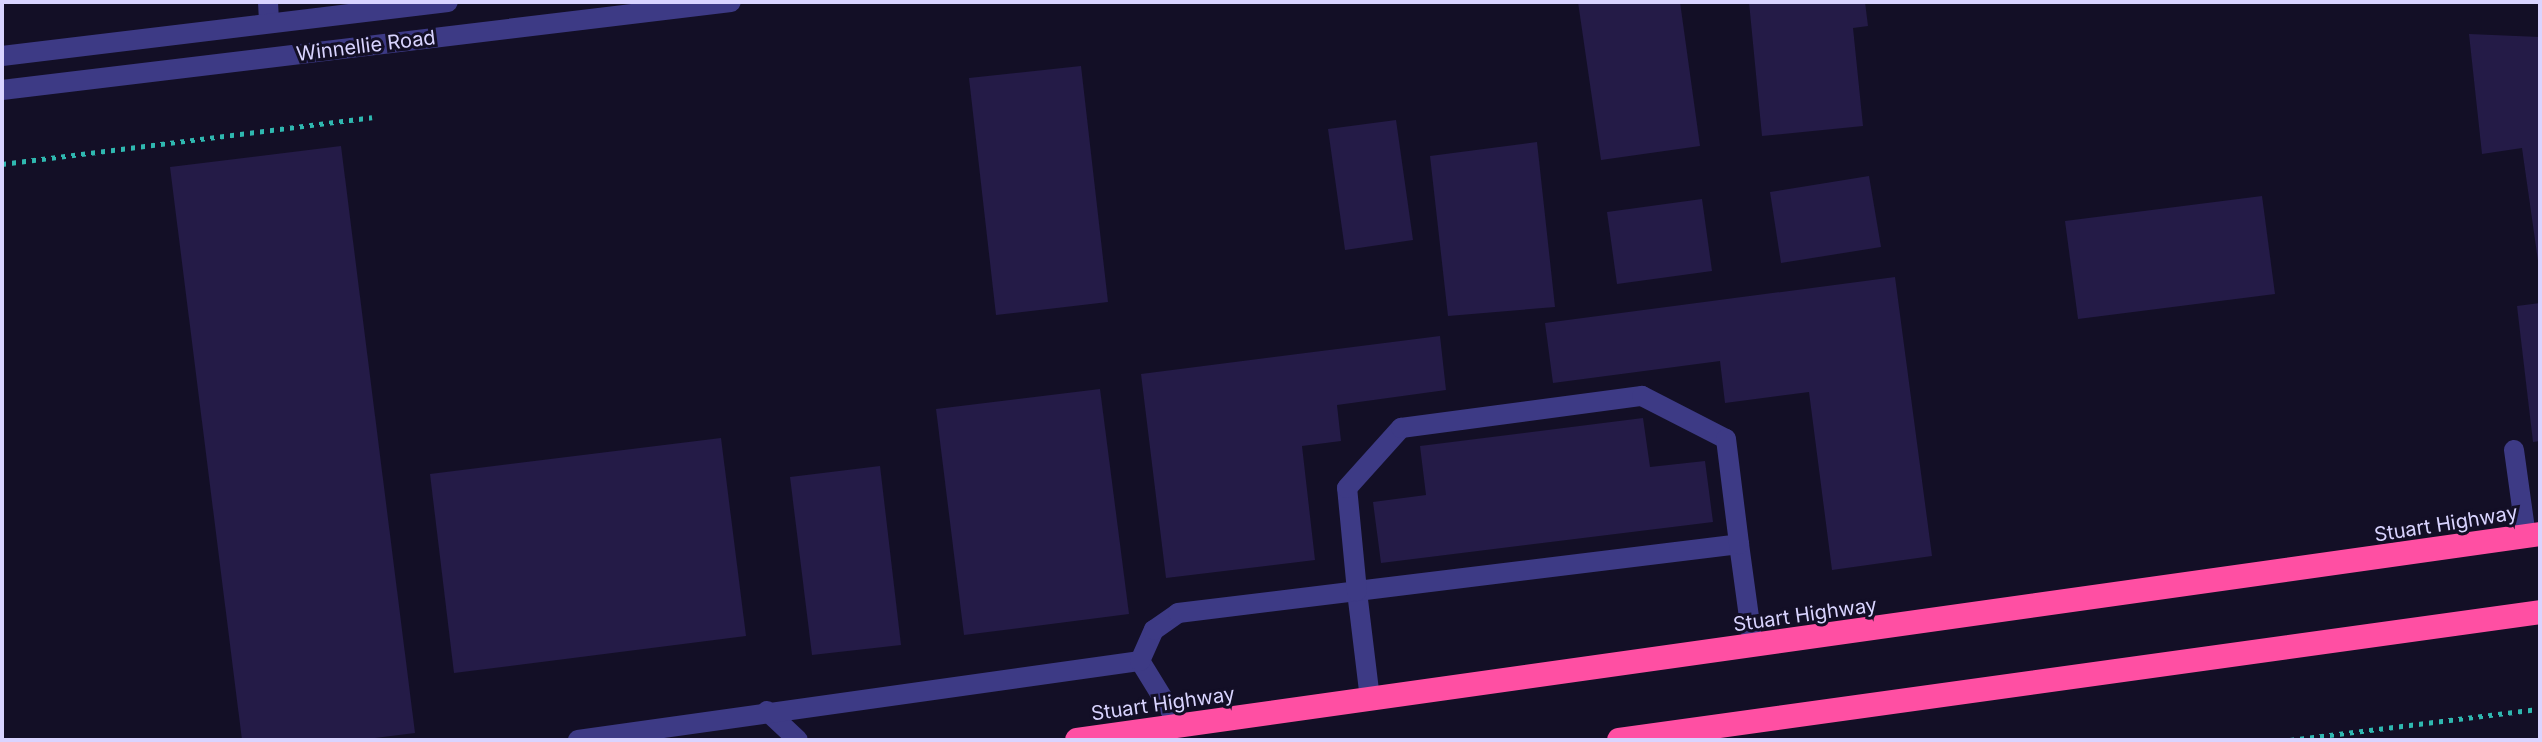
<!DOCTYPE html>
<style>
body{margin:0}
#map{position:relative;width:2542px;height:742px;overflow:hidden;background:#130f26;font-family:Inter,sans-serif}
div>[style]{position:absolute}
.building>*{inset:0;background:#241b47}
.path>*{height:5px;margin-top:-2.5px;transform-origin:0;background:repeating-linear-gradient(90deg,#2fb8b0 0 4px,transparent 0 10px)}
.lane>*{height:20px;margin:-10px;padding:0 10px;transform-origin:10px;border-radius:10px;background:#3d3a85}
.street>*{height:20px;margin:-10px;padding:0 10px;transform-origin:10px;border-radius:10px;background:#3d3a85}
.highway>*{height:24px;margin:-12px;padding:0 12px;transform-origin:12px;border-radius:12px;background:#ff4fa3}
span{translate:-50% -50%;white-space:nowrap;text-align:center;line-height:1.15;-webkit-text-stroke:6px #130f26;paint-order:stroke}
.street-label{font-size:20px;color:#d9d4ff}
.frame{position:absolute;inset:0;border:4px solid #d9d4ff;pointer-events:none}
</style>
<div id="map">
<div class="building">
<i style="clip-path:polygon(1578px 2px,1680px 2px,1700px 146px,1601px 160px)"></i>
<i style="clip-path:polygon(1749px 2px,1865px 2px,1868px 26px,1853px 28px,1863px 126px,1762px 136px)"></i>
<i style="clip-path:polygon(2469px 34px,2540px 37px,2540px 275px,2522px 148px,2482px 154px)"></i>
<i style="clip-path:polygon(1081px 66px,1108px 302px,996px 315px,969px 78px)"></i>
<i style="clip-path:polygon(1396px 120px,1413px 240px,1345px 250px,1328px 129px)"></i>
<i style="clip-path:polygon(1537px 142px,1555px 307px,1448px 316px,1430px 156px)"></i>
<i style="clip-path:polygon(341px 146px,415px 733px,359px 740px,242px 740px,170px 167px)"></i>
<i style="clip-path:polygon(1869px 176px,1881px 247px,1781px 263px,1770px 192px)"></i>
<i style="clip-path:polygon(2262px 196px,2275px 294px,2078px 319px,2065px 221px)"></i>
<i style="clip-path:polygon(1702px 199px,1712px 271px,1617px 284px,1607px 212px)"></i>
<i style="clip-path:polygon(1895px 277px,1932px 556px,1832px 570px,1809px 392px,1725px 403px,1720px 361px,1553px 383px,1545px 323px)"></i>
<i style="clip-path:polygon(2540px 303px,2540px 441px,2533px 442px,2517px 306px)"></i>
<i style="clip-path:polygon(1440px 336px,1446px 390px,1337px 405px,1341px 441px,1302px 446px,1315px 560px,1166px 578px,1141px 374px)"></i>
<i style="clip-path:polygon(1100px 389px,1129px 614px,964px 635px,936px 409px)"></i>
<i style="clip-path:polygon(1643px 418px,1650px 467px,1705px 461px,1713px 522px,1381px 563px,1373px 502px,1426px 495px,1420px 446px)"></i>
<i style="clip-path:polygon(721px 438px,746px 636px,454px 673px,430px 474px)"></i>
<i style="clip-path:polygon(880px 466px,901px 645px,812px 655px,790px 477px)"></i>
</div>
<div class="path">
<i style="left:2px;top:164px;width:373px;rotate:-7.2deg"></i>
<i style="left:2290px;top:740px;width:252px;rotate:-7.1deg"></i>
</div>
<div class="lane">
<i style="left:268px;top:2px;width:21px;rotate:87deg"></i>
<i style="left:2514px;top:450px;width:87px;rotate:82.1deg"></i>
<i style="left:1140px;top:661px;width:76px;rotate:58.4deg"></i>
<i style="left:1370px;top:699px;width:109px;rotate:-96.9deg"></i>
<i style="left:1357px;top:591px;width:385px;rotate:-7deg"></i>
<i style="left:1739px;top:544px;width:103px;rotate:82.2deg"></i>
<i style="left:767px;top:711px;width:42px;rotate:43.1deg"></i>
<i style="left:578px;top:740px;width:568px;rotate:-8deg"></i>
<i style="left:1140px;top:661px;width:34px;rotate:-66deg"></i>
<i style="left:1154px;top:630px;width:29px;rotate:-35deg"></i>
<i style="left:1178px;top:613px;width:180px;rotate:-7deg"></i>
<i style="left:1357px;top:591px;width:103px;rotate:-95.5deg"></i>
<i style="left:1347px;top:488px;width:81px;rotate:-48deg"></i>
<i style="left:1401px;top:428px;width:243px;rotate:-7.6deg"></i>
<i style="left:1642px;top:396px;width:94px;rotate:27.1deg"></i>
<i style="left:1726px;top:439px;width:106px;rotate:82.9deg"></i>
</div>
<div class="street">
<i style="left:2px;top:56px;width:449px;rotate:-6.9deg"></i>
<i style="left:2px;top:90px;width:734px;rotate:-6.88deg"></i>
</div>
<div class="highway">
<i style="left:1077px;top:740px;width:1477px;rotate:-8.01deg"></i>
<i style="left:1619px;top:740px;width:930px;rotate:-7.91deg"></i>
</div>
<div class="street-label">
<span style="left:366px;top:46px;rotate:-7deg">Winnellie Road</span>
<span style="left:2446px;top:524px;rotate:-9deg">Stuart Highway</span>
<span style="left:1805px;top:615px;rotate:-8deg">Stuart Highway</span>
<span style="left:1163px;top:704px;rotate:-8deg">Stuart Highway</span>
</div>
<div class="frame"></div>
</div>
